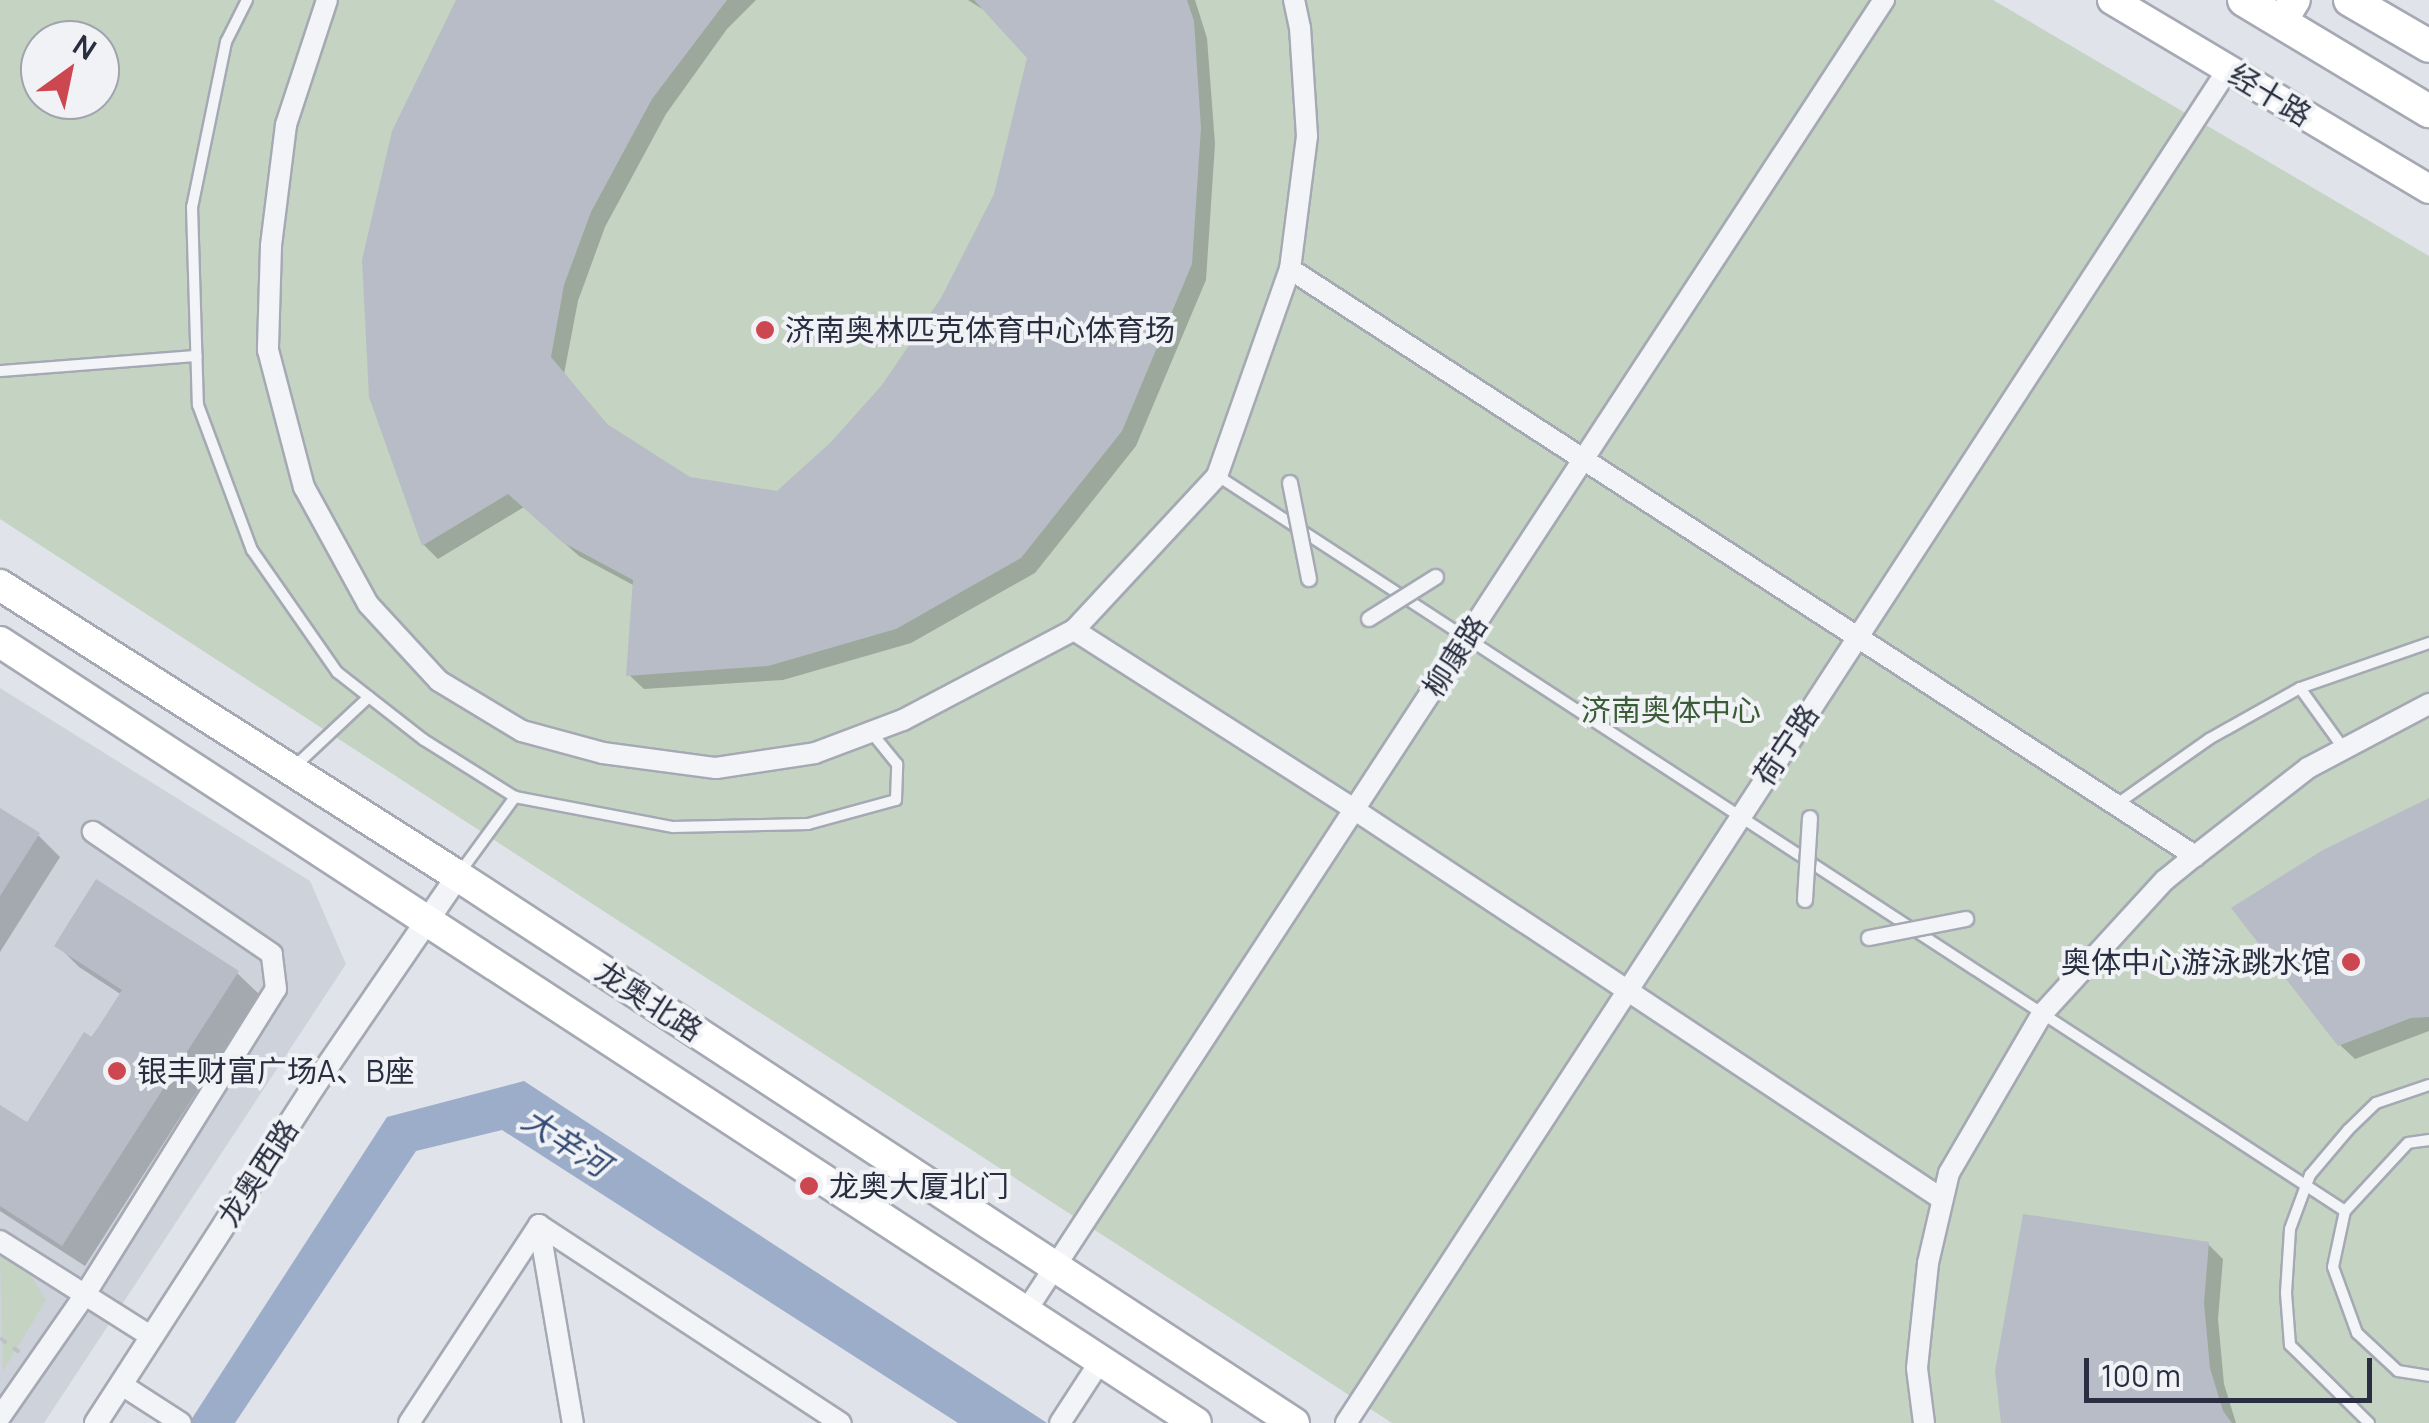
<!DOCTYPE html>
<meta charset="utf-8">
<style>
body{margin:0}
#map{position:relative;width:2429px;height:1423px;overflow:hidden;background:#e0e3e9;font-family:Manrope,"Noto Sans SC",sans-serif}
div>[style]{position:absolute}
.built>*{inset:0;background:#ced2db}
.green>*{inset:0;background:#c4d3c2}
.water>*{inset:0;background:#9cadc9}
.shadow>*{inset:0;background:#0003}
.building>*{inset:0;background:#b8bcc6}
.path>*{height:4px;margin-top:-2px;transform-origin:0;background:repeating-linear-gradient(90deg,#bec1c7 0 8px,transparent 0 16px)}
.roads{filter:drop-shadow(2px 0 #a5a9b3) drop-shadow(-2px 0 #a5a9b3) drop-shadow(0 2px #a5a9b3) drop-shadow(0 -2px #a5a9b3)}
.service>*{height:10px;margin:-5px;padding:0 5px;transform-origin:5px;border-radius:5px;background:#f3f4f7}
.minor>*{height:20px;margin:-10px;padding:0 10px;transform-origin:10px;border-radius:10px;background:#f3f4f7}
.tertiary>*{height:22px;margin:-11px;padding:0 11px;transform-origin:11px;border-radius:11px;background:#f3f4f7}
.secondary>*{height:28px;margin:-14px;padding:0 14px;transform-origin:14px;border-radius:14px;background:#fff}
.primary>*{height:30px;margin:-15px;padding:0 15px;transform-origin:15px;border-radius:15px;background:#fff}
.trunk>*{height:32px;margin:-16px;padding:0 16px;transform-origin:16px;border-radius:16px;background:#fff}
.bridges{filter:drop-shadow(2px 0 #a5a9b3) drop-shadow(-2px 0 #a5a9b3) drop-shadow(0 2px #a5a9b3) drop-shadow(0 -2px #a5a9b3)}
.pedestrian-bridge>*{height:14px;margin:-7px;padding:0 7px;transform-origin:7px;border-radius:7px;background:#f3f4f7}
.dots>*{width:28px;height:28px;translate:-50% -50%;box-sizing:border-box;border:5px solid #f0f2f6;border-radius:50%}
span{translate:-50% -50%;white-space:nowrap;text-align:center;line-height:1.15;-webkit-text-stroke:8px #f0f2f6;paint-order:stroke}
.street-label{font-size:30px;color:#292f40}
.poi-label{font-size:30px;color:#292f40}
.left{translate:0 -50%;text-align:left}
.right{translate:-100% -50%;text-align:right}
.park-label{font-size:30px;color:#3a5c36}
.water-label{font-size:32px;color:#344a74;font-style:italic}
.north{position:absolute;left:20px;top:20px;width:100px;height:100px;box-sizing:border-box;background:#f0f2f6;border:2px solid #a0a4ad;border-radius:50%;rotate:33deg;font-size:28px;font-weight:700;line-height:40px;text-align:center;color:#292f40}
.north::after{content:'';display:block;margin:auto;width:35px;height:45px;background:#cc474f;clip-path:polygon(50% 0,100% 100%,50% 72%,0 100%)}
.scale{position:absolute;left:2084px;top:1358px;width:288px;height:45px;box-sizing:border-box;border:5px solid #292f40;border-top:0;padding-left:12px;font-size:30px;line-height:35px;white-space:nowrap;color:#292f40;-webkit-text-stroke:8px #f0f2f6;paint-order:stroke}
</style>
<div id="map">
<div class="built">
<i style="clip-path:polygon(0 688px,310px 881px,346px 964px,44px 1423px,0 1423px)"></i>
</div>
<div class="green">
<i style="clip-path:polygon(evenodd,0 0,1993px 0,2429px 256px,2429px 1423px,1392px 1423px,0 519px,0 0,40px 40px,100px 40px,100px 100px,40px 100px,40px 40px)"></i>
<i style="clip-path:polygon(0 1256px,31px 1276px,46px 1300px,3px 1371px)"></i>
</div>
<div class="water">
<i style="clip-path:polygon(524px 1081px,1047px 1423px,958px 1423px,502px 1130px,416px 1151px,235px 1423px,189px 1423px,387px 1117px)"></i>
</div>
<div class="shadow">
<i style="clip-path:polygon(459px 0,756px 0,727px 29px,666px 114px,605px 227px,578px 301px,564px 374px,611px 429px,689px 480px,778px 493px,833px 444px,884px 386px,943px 299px,997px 195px,1030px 58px,990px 14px,968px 0,1195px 0,1207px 38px,1215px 144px,1206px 280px,1136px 446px,1035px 573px,911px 643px,783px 680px,644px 689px,629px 675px,635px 586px,579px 556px,524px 507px,438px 559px,424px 545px)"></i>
<i style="clip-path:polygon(2429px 801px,2429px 1031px,2355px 1059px,2340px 1045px)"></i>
<i style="clip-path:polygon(0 811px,38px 835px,60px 857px,0 952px)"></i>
<i style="clip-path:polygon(57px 945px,237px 973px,259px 994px,85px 1266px,0 1211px,0 1108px,27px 1126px,122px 995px,79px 967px)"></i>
<i style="clip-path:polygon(2208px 1244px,2223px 1259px,2218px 1319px,2224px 1384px,2236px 1423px,2004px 1423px)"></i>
</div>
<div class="building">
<i style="clip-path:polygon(456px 0,727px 0,652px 99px,591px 212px,564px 285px,551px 357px,607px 424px,690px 477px,777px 491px,831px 442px,882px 385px,941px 298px,994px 194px,1027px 58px,974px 0,1187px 0,1194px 21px,1201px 128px,1192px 264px,1122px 431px,1021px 558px,896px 629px,768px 666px,626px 676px,633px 580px,562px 542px,508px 494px,422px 546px,369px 397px,362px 260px,392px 131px)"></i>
<i style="clip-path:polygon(2429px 798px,2429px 1017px,2411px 1018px,2338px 1046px,2231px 908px,2323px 850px)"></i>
<i style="clip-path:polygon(0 808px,40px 833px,0 896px)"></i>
<i style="clip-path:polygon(96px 879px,239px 971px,62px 1246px,0 1206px,0 1105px,27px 1122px,84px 1032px,92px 1037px,122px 990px,54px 946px)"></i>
<i style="clip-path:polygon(2023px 1214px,2209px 1242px,2204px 1303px,2210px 1368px,2223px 1411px,2232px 1423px,2001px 1423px,1995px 1371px)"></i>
</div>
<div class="path">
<i style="left:0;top:1338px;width:26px;rotate:36deg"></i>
</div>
<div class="roads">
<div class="service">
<i style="left:247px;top:0;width:47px;rotate:116.6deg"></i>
<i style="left:226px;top:42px;width:168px;rotate:101.6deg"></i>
<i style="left:192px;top:207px;width:198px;rotate:88.3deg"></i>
<i style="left:198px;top:405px;width:155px;rotate:69.6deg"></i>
<i style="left:252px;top:550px;width:149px;rotate:55.1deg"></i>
<i style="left:337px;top:672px;width:110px;rotate:38deg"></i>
<i style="left:424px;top:740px;width:107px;rotate:32.1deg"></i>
<i style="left:515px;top:797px;width:161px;rotate:10.8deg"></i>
<i style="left:673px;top:827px;width:135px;rotate:-1.3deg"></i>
<i style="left:808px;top:824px;width:91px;rotate:-15.3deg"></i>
<i style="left:896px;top:800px;width:36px;rotate:-88deg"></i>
<i style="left:897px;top:764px;width:41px;rotate:-129.1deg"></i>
<i style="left:0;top:371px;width:197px;rotate:-4.4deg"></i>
<i style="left:1218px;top:476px;width:1345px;rotate:33.11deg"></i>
<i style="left:2300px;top:688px;width:75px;rotate:54.2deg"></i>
<i style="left:293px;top:768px;width:104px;rotate:-43.1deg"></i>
<i style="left:2117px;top:804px;width:113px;rotate:-35.2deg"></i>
<i style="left:2209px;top:739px;width:104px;rotate:-29.3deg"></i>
<i style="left:2300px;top:688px;width:137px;rotate:-19.2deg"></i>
<i style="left:461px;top:871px;width:92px;rotate:-53.9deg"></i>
<i style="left:2429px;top:1140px;width:21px;rotate:172deg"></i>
<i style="left:2408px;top:1143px;width:93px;rotate:132.8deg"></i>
<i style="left:2345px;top:1211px;width:57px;rotate:102.1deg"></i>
<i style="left:2333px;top:1267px;width:70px;rotate:70deg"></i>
<i style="left:2357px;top:1333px;width:56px;rotate:42.8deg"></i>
<i style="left:2398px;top:1371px;width:31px;rotate:9deg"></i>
<i style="left:2369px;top:1423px;width:111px;rotate:-135.4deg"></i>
<i style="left:2290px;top:1345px;width:52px;rotate:-94.4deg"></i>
<i style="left:2286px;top:1293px;width:64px;rotate:-86.4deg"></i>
<i style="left:2290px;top:1229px;width:58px;rotate:-69.7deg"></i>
<i style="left:2310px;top:1175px;width:59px;rotate:-49.8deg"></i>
<i style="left:2348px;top:1130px;width:39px;rotate:-44deg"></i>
<i style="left:2376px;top:1103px;width:56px;rotate:-18.8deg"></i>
</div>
<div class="minor">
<i style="left:327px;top:0;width:132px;rotate:108.2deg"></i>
<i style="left:286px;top:125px;width:122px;rotate:97.1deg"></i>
<i style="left:271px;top:246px;width:104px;rotate:91.7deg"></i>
<i style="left:268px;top:350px;width:142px;rotate:75.3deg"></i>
<i style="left:304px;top:487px;width:133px;rotate:61.3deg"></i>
<i style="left:368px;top:604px;width:105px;rotate:47.3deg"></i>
<i style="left:439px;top:681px;width:97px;rotate:31.1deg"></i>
<i style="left:522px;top:731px;width:84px;rotate:15.2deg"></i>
<i style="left:603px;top:753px;width:114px;rotate:7.6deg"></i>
<i style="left:716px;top:768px;width:100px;rotate:-8.6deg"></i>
<i style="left:815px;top:753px;width:94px;rotate:-20.6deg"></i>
<i style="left:903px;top:720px;width:193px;rotate:-27.8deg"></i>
<i style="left:1074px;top:630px;width:210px;rotate:-47.1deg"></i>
<i style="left:1217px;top:476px;width:219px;rotate:-70.6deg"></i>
<i style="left:1290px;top:269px;width:134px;rotate:-82.7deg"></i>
<i style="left:1307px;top:136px;width:108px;rotate:-93.7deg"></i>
<i style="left:1300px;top:28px;width:29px;rotate:-102deg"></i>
<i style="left:1290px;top:269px;width:1079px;rotate:32.97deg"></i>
<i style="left:1074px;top:630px;width:334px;rotate:32.6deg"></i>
<i style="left:1355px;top:810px;width:704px;rotate:33.53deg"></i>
<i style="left:539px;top:1225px;width:201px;rotate:80.3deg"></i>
<i style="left:0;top:1241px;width:180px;rotate:32.3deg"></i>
<i style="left:1026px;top:1311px;width:1567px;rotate:-56.8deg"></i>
<i style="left:122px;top:1385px;width:70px;rotate:32.8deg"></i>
<i style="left:0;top:1417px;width:147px;rotate:-55.2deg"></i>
<i style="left:84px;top:1296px;width:362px;rotate:-58deg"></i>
<i style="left:276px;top:989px;width:35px;rotate:-97deg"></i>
<i style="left:272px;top:954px;width:217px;rotate:-145.7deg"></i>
<i style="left:409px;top:1423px;width:237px;rotate:-56.7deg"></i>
<i style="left:539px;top:1225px;width:361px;rotate:33.3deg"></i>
<i style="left:1060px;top:1423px;width:75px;rotate:-56.9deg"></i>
<i style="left:1346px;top:1423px;width:1616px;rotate:-56.92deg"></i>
<i style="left:1924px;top:1423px;width:55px;rotate:-97.3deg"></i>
<i style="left:1917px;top:1368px;width:106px;rotate:-84deg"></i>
<i style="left:1928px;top:1263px;width:92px;rotate:-76.9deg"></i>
<i style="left:1949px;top:1173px;width:184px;rotate:-59.7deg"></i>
<i style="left:2042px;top:1014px;width:182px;rotate:-47.5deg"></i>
<i style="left:2165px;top:880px;width:38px;rotate:-39deg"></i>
<i style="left:2195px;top:856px;width:143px;rotate:-37.9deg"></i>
<i style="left:2308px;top:768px;width:137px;rotate:-27.9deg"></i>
</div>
<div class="tertiary">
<i style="left:96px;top:1423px;width:401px;rotate:-57.1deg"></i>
<i style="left:314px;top:1086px;width:255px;rotate:-55.6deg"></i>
</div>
<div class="secondary">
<i style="left:2112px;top:0;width:369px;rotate:30.8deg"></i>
</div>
<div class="primary">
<i style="left:2281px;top:22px;width:26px;rotate:-58deg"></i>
<i style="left:0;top:585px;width:543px;rotate:32.43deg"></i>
<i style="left:458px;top:876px;width:999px;rotate:33.2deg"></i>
<i style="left:0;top:642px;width:1428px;rotate:33.14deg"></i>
</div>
<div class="trunk">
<i style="left:2244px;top:0;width:216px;rotate:31deg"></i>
<i style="left:2350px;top:0;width:91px;rotate:30.2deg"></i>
</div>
</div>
<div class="bridges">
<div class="pedestrian-bridge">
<i style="left:1290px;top:483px;width:98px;rotate:78.8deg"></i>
<i style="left:1369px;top:619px;width:79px;rotate:-32.1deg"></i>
<i style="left:1805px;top:900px;width:82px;rotate:-86.5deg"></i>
<i style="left:1869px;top:938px;width:99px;rotate:-11.1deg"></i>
</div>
</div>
<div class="dots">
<i style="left:765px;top:330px;background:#cc474f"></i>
<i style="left:2351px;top:962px;background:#cc474f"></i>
<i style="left:117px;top:1071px;background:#cc474f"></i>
<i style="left:809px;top:1186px;background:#cc474f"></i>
</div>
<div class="street-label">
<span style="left:2270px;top:95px;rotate:31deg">经十路</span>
<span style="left:1455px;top:656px;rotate:-57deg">柳康路</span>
<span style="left:1786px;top:745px;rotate:-56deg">荷宁路</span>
<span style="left:649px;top:1001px;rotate:33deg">龙奥北路</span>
<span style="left:258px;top:1173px;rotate:-57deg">龙奥西路</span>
</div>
<div class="poi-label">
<span class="left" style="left:785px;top:330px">济南奥林匹克体育中心体育场</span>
<span class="right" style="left:2331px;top:962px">奥体中心游泳跳水馆</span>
<span class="left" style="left:137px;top:1071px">银丰财富广场A、B座</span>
<span class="left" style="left:829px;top:1186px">龙奥大厦北门</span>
</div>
<div class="park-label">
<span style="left:1671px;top:710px">济南奥体中心</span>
</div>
<div class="water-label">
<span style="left:566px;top:1142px;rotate:33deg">大辛河</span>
</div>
<div class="north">N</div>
<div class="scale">100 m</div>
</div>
